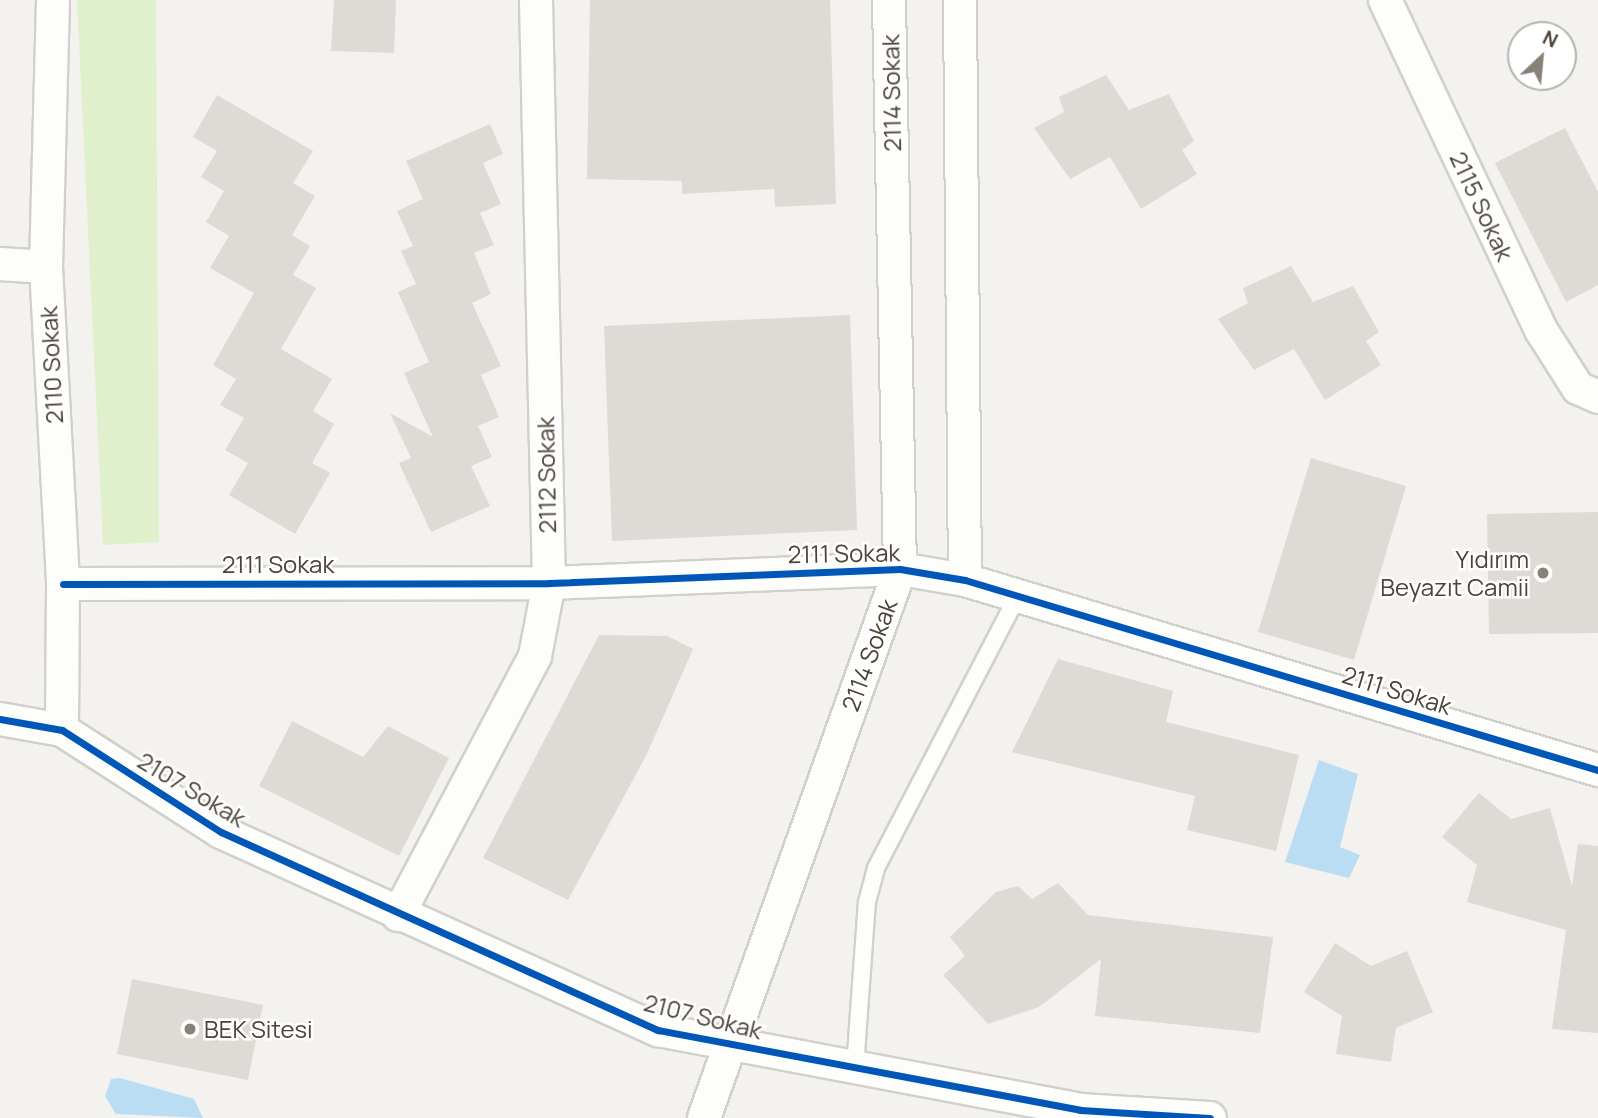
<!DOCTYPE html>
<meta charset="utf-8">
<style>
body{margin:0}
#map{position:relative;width:1598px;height:1118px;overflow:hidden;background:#f4f2ee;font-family:Manrope,sans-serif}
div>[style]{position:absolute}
.green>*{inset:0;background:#e1f0cc}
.water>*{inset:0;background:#bbddf4}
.building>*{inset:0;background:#dedbd6}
.roads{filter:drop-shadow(2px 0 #d2d0cb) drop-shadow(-2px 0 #d2d0cb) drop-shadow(0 2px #d2d0cb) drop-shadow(0 -2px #d2d0cb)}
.lane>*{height:16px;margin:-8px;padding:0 8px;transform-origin:8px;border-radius:8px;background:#fdfdfc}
.street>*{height:32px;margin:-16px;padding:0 16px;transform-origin:16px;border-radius:16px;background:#fdfdfc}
.cycleway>*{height:7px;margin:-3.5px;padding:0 3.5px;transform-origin:3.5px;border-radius:3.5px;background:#0057b8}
.dots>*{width:19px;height:19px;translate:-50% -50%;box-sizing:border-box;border:4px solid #fff;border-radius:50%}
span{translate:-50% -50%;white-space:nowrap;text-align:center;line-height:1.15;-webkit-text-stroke:5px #fff;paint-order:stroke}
.street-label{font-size:24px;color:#4c4437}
.poi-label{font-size:24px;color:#4c4437}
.right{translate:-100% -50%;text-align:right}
.left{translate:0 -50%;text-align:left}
.north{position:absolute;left:1507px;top:21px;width:70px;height:70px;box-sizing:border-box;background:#fff;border:2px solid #b7b4af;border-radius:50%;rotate:26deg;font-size:19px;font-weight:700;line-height:28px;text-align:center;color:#4c4437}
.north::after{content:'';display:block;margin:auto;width:24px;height:32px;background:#878177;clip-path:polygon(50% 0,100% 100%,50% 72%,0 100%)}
</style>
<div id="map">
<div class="green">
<i style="clip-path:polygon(77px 0,156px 0,159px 542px,103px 545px)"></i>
</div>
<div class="water">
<i style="clip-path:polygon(1319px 760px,1358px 774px,1340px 847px,1360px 855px,1349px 878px,1285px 862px)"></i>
<i style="clip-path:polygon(120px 1078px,194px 1099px,203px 1118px,116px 1114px,105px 1096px,111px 1079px)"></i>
</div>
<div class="building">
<i style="clip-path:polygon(334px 0,396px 0,394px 53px,331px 51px)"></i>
<i style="clip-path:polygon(590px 0,830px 0,836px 204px,775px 207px,774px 189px,682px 194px,682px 181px,587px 179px)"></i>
<i style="clip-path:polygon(1106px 75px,1129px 110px,1169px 94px,1194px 141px,1182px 150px,1197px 174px,1141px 209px,1110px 157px,1070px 179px,1034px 128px,1064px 112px,1059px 97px)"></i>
<i style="clip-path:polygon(217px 95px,313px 151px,293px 183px,315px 196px,292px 235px,310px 246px,293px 275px,316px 288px,281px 349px,332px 379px,313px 411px,334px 424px,312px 463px,330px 473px,295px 534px,229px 495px,248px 463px,225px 450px,244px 418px,220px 405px,236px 379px,213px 365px,254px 293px,210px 268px,229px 236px,206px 222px,224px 191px,201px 177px,217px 151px,193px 137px)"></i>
<i style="clip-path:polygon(490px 124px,503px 154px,483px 163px,501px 204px,480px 213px,494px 245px,474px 253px,491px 294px,472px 303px,501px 366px,481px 375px,499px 417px,478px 426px,492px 457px,471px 466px,490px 506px,431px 532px,399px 463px,411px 458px,390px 413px,433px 437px,404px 373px,429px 362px,398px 292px,416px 284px,401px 251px,413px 246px,397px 211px,423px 199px,406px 161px)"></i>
<i style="clip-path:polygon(1565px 128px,1598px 192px,1598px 285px,1566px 302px,1495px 163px)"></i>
<i style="clip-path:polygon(1291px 266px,1313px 302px,1353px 286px,1379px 332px,1366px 341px,1381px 365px,1325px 400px,1294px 349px,1254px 370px,1218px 319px,1248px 303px,1243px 288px)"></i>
<i style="clip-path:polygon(850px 315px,857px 530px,612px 541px,604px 326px)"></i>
<i style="clip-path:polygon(1311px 458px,1406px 486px,1354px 660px,1258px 632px)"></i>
<i style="clip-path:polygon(1598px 512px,1598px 633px,1489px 634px,1487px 514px)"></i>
<i style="clip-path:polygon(599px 635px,667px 636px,693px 649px,647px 754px,568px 900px,483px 858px)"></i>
<i style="clip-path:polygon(1058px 659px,1173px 691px,1166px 722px,1299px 755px,1276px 851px,1187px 830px,1195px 796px,1012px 752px)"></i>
<i style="clip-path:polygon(292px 721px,363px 757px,388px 726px,449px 758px,399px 856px,259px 786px)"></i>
<i style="clip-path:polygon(1479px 793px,1511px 819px,1550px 808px,1572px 886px,1578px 844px,1598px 846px,1598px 1033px,1552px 1029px,1566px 930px,1467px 902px,1477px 865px,1442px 837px)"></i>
<i style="clip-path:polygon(1058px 883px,1088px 915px,1273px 937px,1260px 1033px,1095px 1016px,1101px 959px,1039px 1007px,988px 1024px,943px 975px,965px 956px,950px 937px,996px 892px,1018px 886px,1032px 899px)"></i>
<i style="clip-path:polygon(1335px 943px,1371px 966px,1407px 951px,1433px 1012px,1396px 1028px,1391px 1062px,1336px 1054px,1342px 1016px,1304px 992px)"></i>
<i style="clip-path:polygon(132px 979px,263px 1005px,248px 1080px,117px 1054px)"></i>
</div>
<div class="roads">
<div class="lane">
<i style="left:855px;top:1068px;width:166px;rotate:-85.9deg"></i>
<i style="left:867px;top:902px;width:35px;rotate:-75deg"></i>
<i style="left:876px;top:868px;width:305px;rotate:-62.5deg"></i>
</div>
<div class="street">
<i style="left:53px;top:0;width:267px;rotate:91.5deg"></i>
<i style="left:46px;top:267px;width:317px;rotate:86.9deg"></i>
<i style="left:63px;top:584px;width:146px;rotate:90.4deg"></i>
<i style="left:960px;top:0;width:580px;rotate:89.51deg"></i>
<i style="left:1385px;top:0;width:365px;rotate:64.7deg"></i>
<i style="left:1541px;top:330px;width:69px;rotate:57.5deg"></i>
<i style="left:1578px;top:388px;width:22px;rotate:24deg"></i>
<i style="left:0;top:264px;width:46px;rotate:3.7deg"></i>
<i style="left:63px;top:584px;width:486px;rotate:-0.1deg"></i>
<i style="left:549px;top:583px;width:351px;rotate:-2.3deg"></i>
<i style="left:900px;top:569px;width:66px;rotate:9.6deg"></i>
<i style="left:965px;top:580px;width:661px;rotate:16.71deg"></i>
<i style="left:0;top:719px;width:63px;rotate:10.1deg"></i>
<i style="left:62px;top:730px;width:189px;rotate:32.7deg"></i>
<i style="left:221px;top:832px;width:480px;rotate:24.4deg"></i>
<i style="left:658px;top:1030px;width:430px;rotate:10.7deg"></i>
<i style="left:1080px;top:1110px;width:130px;rotate:3.5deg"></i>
<i style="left:398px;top:915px;width:293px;rotate:-62.1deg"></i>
<i style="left:535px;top:656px;width:74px;rotate:-79.1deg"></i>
<i style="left:549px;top:583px;width:583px;rotate:-91.28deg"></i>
<i style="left:704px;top:1118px;width:583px;rotate:-70.35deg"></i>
<i style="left:900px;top:569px;width:569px;rotate:-91.11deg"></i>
</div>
</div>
<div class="cycleway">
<i style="left:63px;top:584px;width:486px;rotate:-0.1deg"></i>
<i style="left:549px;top:583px;width:351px;rotate:-2.3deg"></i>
<i style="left:900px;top:569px;width:66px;rotate:9.6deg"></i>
<i style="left:965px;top:580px;width:661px;rotate:16.71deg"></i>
<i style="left:0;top:719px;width:63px;rotate:10.1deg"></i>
<i style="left:62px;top:730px;width:189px;rotate:32.7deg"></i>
<i style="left:221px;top:832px;width:480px;rotate:24.4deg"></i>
<i style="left:658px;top:1030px;width:430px;rotate:10.7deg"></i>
<i style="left:1080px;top:1110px;width:130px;rotate:3.5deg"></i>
</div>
<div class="dots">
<i style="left:1543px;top:573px;background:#878177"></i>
<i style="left:190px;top:1029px;background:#878177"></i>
</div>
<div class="street-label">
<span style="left:891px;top:93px;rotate:-91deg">2114 Sokak</span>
<span style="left:1482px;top:206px;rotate:65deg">2115 Sokak</span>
<span style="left:51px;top:365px;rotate:-93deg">2110 Sokak</span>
<span style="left:546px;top:475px;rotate:-91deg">2112 Sokak</span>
<span style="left:844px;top:553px;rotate:-1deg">2111 Sokak</span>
<span style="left:278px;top:564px">2111 Sokak</span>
<span style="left:869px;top:655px;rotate:-70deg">2114 Sokak</span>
<span style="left:1397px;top:690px;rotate:17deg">2111 Sokak</span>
<span style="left:192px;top:789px;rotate:31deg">2107 Sokak</span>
<span style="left:703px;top:1016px;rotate:14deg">2107 Sokak</span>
</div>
<div class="poi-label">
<span class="right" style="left:1529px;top:573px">Yıdırım<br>Beyazıt Camii</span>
<span class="left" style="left:204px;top:1029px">BEK Sitesi</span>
</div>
<div class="north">N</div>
</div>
